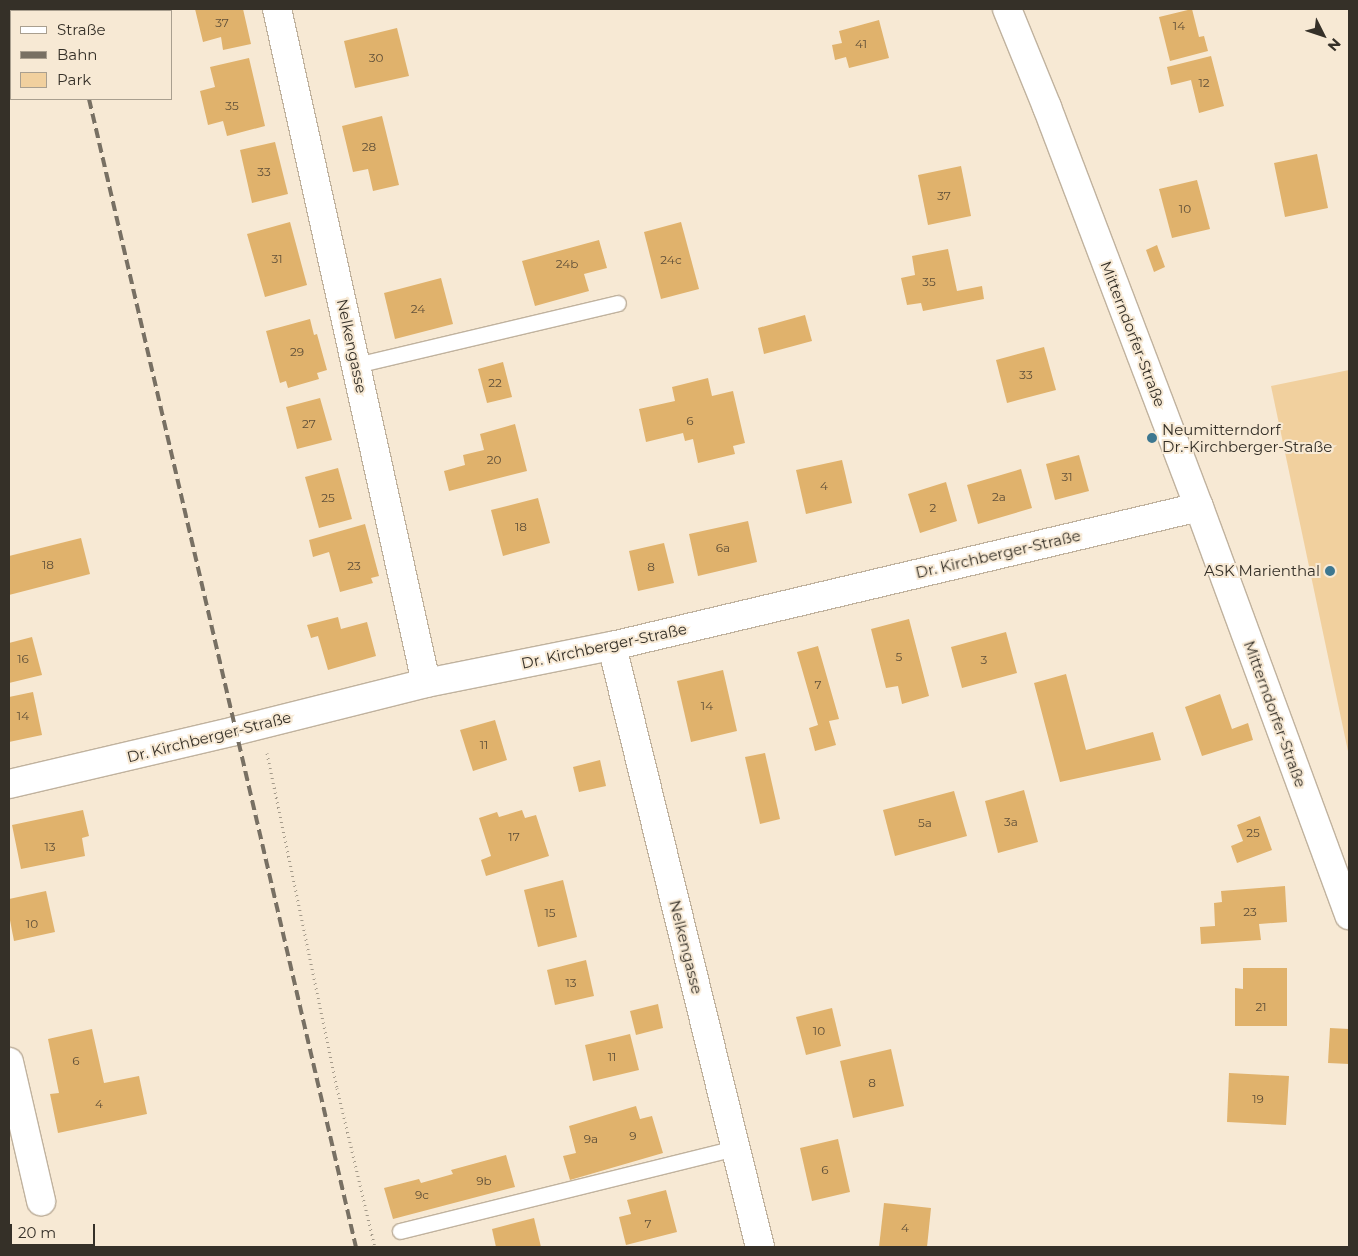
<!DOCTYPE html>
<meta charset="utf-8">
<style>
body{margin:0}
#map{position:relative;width:1358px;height:1256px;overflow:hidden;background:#f7e9d4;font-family:Montserrat,sans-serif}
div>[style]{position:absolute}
.green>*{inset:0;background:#f1d09e}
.building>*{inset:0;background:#e0b26c}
.path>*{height:3px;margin-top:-1.5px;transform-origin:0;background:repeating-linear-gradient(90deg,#a59b8b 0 1px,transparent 0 5px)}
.roads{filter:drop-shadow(1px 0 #c0b29e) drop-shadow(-1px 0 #c0b29e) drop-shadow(0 1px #c0b29e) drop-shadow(0 -1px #c0b29e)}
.lane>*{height:15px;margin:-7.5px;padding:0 7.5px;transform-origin:7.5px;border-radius:7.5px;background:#fff}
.street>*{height:28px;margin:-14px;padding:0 14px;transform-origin:14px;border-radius:14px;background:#fff}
.secondary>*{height:28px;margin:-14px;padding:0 14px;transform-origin:14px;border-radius:14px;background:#fff}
.rail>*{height:4px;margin-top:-2px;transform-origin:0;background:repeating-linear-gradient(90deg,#787063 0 10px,transparent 0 15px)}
.dots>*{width:14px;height:14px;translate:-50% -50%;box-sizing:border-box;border:2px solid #f7e9d4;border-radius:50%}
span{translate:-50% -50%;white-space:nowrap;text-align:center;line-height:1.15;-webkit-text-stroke:4px #f7e9d4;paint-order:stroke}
.number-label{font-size:12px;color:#605039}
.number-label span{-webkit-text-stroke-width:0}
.street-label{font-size:15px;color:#353028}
.poi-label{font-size:15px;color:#353028}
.left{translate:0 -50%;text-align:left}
.right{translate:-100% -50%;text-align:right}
.frame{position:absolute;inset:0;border:10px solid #353028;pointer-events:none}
.legend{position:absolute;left:10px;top:10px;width:162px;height:90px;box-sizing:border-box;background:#f7e9d4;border:1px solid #a99f8f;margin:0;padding:6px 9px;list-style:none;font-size:15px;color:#353028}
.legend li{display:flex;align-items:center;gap:10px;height:25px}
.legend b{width:25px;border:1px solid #a99f8f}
.north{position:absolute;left:1298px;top:10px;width:50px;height:50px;-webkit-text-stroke:4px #f7e9d4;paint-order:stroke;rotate:131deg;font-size:14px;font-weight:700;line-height:20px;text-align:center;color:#353028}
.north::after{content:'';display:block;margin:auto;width:18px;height:22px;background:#353028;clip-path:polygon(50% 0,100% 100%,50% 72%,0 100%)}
.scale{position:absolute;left:10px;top:1224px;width:85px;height:22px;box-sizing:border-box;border:2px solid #353028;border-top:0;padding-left:6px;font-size:15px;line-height:18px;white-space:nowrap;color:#353028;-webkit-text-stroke:4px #f7e9d4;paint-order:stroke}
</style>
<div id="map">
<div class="green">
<i style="clip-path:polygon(1349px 370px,1349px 756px,1271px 386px)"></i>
</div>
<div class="building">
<i style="clip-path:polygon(195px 9px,243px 9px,251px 44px,223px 50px,221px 37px,203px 42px)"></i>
<i style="clip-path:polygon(1192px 9px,1199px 37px,1204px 36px,1208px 51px,1170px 61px,1159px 17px)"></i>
<i style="clip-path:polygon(879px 20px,889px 58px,849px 68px,846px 57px,835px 60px,832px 45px,842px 43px,839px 31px)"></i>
<i style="clip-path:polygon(397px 28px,409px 76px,355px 88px,344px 41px)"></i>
<i style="clip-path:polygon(1211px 56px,1224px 106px,1199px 113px,1191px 80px,1171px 85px,1167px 67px)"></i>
<i style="clip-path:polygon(249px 58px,265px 126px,227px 136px,223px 121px,208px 125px,200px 91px,215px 87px,210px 67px)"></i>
<i style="clip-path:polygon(382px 116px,399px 185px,373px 191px,368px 169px,353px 172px,342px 126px)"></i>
<i style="clip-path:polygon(275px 142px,288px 194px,252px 203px,240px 150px)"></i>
<i style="clip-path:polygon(1317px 154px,1328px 208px,1285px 217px,1274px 163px)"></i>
<i style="clip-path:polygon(961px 166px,971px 216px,928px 225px,918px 175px)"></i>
<i style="clip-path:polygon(1197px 180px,1210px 229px,1172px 238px,1159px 189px)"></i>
<i style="clip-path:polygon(290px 222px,307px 285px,265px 297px,247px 234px)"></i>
<i style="clip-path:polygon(681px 222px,699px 289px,661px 299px,644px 232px)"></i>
<i style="clip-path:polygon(599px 240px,607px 268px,584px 274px,589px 291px,535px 306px,522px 261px)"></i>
<i style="clip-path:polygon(1157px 245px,1165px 267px,1154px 272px,1146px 250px)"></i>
<i style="clip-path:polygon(948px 249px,957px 291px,982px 286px,984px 299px,923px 311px,921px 303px,907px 305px,901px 278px,915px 275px,912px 256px)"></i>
<i style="clip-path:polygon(441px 278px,453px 324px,395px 339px,384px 293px)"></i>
<i style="clip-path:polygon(805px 315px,812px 341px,764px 354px,758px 328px)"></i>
<i style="clip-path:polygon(310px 319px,314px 335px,317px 334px,327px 370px,317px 373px,319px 379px,288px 388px,286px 381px,280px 383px,266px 331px)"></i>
<i style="clip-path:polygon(1044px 347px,1056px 390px,1007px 403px,996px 360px)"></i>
<i style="clip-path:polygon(503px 362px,512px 397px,487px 403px,478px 369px)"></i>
<i style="clip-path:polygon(708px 378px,712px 396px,733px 391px,745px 443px,733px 446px,735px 454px,698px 463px,693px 439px,685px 441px,683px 433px,646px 442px,639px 409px,675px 401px,672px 387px)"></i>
<i style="clip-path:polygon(320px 398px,332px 440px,297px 449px,286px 407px)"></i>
<i style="clip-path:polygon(515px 424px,527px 471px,449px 491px,444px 471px,465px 465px,463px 455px,484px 450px,480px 434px)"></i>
<i style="clip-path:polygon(1079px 455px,1089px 491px,1055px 500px,1046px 464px)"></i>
<i style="clip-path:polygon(842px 460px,852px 503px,806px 514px,796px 470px)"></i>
<i style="clip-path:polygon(338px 468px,352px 519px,319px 528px,305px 477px)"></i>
<i style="clip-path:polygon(1021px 469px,1032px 508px,978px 524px,967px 485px)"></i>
<i style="clip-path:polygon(946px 482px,957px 521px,920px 533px,908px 494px)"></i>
<i style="clip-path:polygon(538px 498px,550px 543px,503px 556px,491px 510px)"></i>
<i style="clip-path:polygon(748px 521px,757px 562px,698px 576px,689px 534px)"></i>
<i style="clip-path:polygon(365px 524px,379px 576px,371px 578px,373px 583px,340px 592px,329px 552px,313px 557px,309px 540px)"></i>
<i style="clip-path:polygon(81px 538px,90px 574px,9px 595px,9px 556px)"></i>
<i style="clip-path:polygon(664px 543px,674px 583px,638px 591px,629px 551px)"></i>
<i style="clip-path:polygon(338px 617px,341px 629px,367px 622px,376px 656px,328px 670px,318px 636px,311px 638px,307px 625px)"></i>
<i style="clip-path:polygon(909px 619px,929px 696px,902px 704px,898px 686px,886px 688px,871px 629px)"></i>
<i style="clip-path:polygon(1006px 632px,1017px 673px,962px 688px,951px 647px)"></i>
<i style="clip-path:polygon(32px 637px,42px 675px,9px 683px,9px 643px)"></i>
<i style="clip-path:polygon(818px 646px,839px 719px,829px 721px,836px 745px,815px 751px,809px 728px,818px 725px,797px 652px)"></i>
<i style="clip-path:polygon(723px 670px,737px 731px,691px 742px,677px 681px)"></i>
<i style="clip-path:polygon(1066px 674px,1086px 750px,1153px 732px,1161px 760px,1060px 782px,1034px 683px)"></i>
<i style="clip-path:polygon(33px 692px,42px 735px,9px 742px,9px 697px)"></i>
<i style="clip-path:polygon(1220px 694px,1232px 729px,1248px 723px,1253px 740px,1202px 756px,1185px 707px)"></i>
<i style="clip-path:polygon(495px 720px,507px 760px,473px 771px,460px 730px)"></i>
<i style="clip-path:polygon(765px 753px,780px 819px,760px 824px,745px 757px)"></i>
<i style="clip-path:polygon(600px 760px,606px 786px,579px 792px,573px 767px)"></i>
<i style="clip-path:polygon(1024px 790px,1038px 842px,998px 853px,985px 801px)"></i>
<i style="clip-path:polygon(954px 791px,967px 836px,895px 856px,883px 810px)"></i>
<i style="clip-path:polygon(83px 810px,89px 836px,82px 838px,85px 856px,21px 869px,12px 825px)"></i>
<i style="clip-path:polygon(522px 810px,525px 818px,536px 815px,549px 856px,486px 876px,481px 860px,491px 856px,479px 818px,497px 812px,499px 817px)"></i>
<i style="clip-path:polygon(1260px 816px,1272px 850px,1237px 863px,1231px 846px,1243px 841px,1237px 825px)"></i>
<i style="clip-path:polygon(563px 880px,577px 937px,538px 947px,524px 890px)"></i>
<i style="clip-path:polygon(1285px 886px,1287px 922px,1259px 924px,1261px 940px,1201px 944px,1200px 927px,1215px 926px,1214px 903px,1222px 902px,1221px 891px)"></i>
<i style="clip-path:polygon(46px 891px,55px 932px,14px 941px,9px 915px,9px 899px)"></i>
<i style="clip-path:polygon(586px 960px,594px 996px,555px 1005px,547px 970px)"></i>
<i style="clip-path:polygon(1243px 968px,1287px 968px,1287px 1026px,1235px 1026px,1235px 988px,1243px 989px)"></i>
<i style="clip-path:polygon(658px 1004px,663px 1028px,636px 1035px,630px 1011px)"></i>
<i style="clip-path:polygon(832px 1008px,841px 1046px,806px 1055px,796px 1017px)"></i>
<i style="clip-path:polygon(1330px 1028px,1349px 1029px,1349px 1064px,1328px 1063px)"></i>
<i style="clip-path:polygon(92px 1029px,104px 1083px,139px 1076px,147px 1114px,58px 1133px,50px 1094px,59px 1093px,48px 1039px)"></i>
<i style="clip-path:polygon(630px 1034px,639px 1070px,593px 1081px,585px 1045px)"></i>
<i style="clip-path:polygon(891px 1049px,904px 1106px,853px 1118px,840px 1061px)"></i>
<i style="clip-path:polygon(1229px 1073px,1289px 1076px,1286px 1125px,1227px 1122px)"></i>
<i style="clip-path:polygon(636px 1106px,640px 1119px,652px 1116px,663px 1153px,570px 1180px,563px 1156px,576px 1153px,569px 1126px)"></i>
<i style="clip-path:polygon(838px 1139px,850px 1192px,812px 1201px,800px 1148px)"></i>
<i style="clip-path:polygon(506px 1155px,515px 1187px,393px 1219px,384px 1188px,419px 1179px,421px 1183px,453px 1174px,451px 1170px)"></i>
<i style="clip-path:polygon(666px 1190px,677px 1232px,626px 1245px,619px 1217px,631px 1214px,627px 1200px)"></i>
<i style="clip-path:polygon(884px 1203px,931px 1208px,927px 1247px,879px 1247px)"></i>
<i style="clip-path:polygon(534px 1218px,541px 1247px,496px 1247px,492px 1229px)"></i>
</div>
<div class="path">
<i style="left:267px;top:753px;width:342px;rotate:78.2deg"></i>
<i style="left:337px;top:1088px;width:163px;rotate:76.6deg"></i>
</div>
<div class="roads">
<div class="lane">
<i style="left:356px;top:365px;width:269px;rotate:-13.3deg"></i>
<i style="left:400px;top:1231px;width:346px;rotate:-13.9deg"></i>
</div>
<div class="street">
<i style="left:277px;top:9px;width:690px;rotate:77.53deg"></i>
<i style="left:612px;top:646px;width:619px;rotate:76.17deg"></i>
<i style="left:9px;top:784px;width:232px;rotate:-13.2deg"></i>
<i style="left:235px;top:731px;width:197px;rotate:-14.1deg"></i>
<i style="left:426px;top:683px;width:190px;rotate:-11.3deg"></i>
<i style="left:612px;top:646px;width:603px;rotate:-13.32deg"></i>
<i style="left:9px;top:1062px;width:143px;rotate:77deg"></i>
</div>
<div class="secondary">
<i style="left:1007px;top:9px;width:106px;rotate:67.8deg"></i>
<i style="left:1047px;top:107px;width:428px;rotate:69.2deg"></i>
<i style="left:1199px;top:507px;width:435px;rotate:69.8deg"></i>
</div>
</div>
<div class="rail">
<i style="left:69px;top:9px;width:2px;rotate:90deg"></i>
<i style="left:89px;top:99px;width:1179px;rotate:76.91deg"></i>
</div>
<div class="dots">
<i style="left:1152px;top:438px;background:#3d7790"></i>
<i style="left:1330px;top:571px;background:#3d7790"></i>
</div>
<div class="number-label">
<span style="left:222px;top:23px">37</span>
<span style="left:1179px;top:26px">14</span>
<span style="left:861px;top:44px">41</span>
<span style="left:376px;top:58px">30</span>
<span style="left:1204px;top:83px">12</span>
<span style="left:232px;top:106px">35</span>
<span style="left:369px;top:147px">28</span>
<span style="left:264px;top:172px">33</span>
<span style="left:944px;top:196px">37</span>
<span style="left:1185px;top:209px">10</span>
<span style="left:277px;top:259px">31</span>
<span style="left:671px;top:260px">24c</span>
<span style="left:567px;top:264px">24b</span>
<span style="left:929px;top:282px">35</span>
<span style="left:418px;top:309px">24</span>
<span style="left:297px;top:352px">29</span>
<span style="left:1026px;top:375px">33</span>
<span style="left:495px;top:383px">22</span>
<span style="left:690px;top:421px">6</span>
<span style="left:309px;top:424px">27</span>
<span style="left:494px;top:460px">20</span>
<span style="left:1067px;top:477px">31</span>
<span style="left:824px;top:486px">4</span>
<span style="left:999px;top:497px">2a</span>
<span style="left:328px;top:498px">25</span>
<span style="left:933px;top:508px">2</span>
<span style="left:521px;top:527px">18</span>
<span style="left:723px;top:548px">6a</span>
<span style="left:48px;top:565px">18</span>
<span style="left:354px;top:566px">23</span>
<span style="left:651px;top:567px">8</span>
<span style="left:899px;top:657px">5</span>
<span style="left:23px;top:659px">16</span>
<span style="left:984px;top:660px">3</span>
<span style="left:818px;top:685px">7</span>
<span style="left:707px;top:706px">14</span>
<span style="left:23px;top:716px">14</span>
<span style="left:484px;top:745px">11</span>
<span style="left:1011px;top:822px">3a</span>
<span style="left:925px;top:823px">5a</span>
<span style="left:1253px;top:833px">25</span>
<span style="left:514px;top:837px">17</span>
<span style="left:50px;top:847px">13</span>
<span style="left:1250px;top:912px">23</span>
<span style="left:550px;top:913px">15</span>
<span style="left:32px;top:924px">10</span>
<span style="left:571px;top:983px">13</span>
<span style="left:1261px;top:1007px">21</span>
<span style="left:819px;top:1031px">10</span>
<span style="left:612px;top:1057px">11</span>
<span style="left:76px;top:1061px">6</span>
<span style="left:872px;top:1083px">8</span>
<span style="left:1258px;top:1099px">19</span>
<span style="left:99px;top:1104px">4</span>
<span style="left:633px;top:1136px">9</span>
<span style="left:591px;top:1139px">9a</span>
<span style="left:825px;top:1170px">6</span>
<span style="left:484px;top:1181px">9b</span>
<span style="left:422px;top:1195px">9c</span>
<span style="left:648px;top:1224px">7</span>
<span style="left:905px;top:1228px">4</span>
</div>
<div class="street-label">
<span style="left:1133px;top:334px;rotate:69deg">Mitterndorfer-Straße</span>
<span style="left:352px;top:346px;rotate:78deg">Nelkengasse</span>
<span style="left:998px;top:554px;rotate:-13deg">Dr. Kirchberger-Straße</span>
<span style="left:604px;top:646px;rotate:-12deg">Dr. Kirchberger-Straße</span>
<span style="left:1275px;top:714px;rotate:70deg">Mitterndorfer-Straße</span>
<span style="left:209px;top:737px;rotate:-14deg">Dr. Kirchberger-Straße</span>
<span style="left:686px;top:947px;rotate:76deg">Nelkengasse</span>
</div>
<div class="poi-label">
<span class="left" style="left:1162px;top:438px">Neumitterndorf<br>Dr.-Kirchberger-Straße</span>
<span class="right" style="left:1320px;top:571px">ASK Marienthal</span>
</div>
<div class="frame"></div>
<ul class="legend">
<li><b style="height:6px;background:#fff"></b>Straße</li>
<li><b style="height:6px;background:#787063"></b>Bahn</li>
<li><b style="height:14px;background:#f1d09e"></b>Park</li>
</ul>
<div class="north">N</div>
<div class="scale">20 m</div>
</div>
